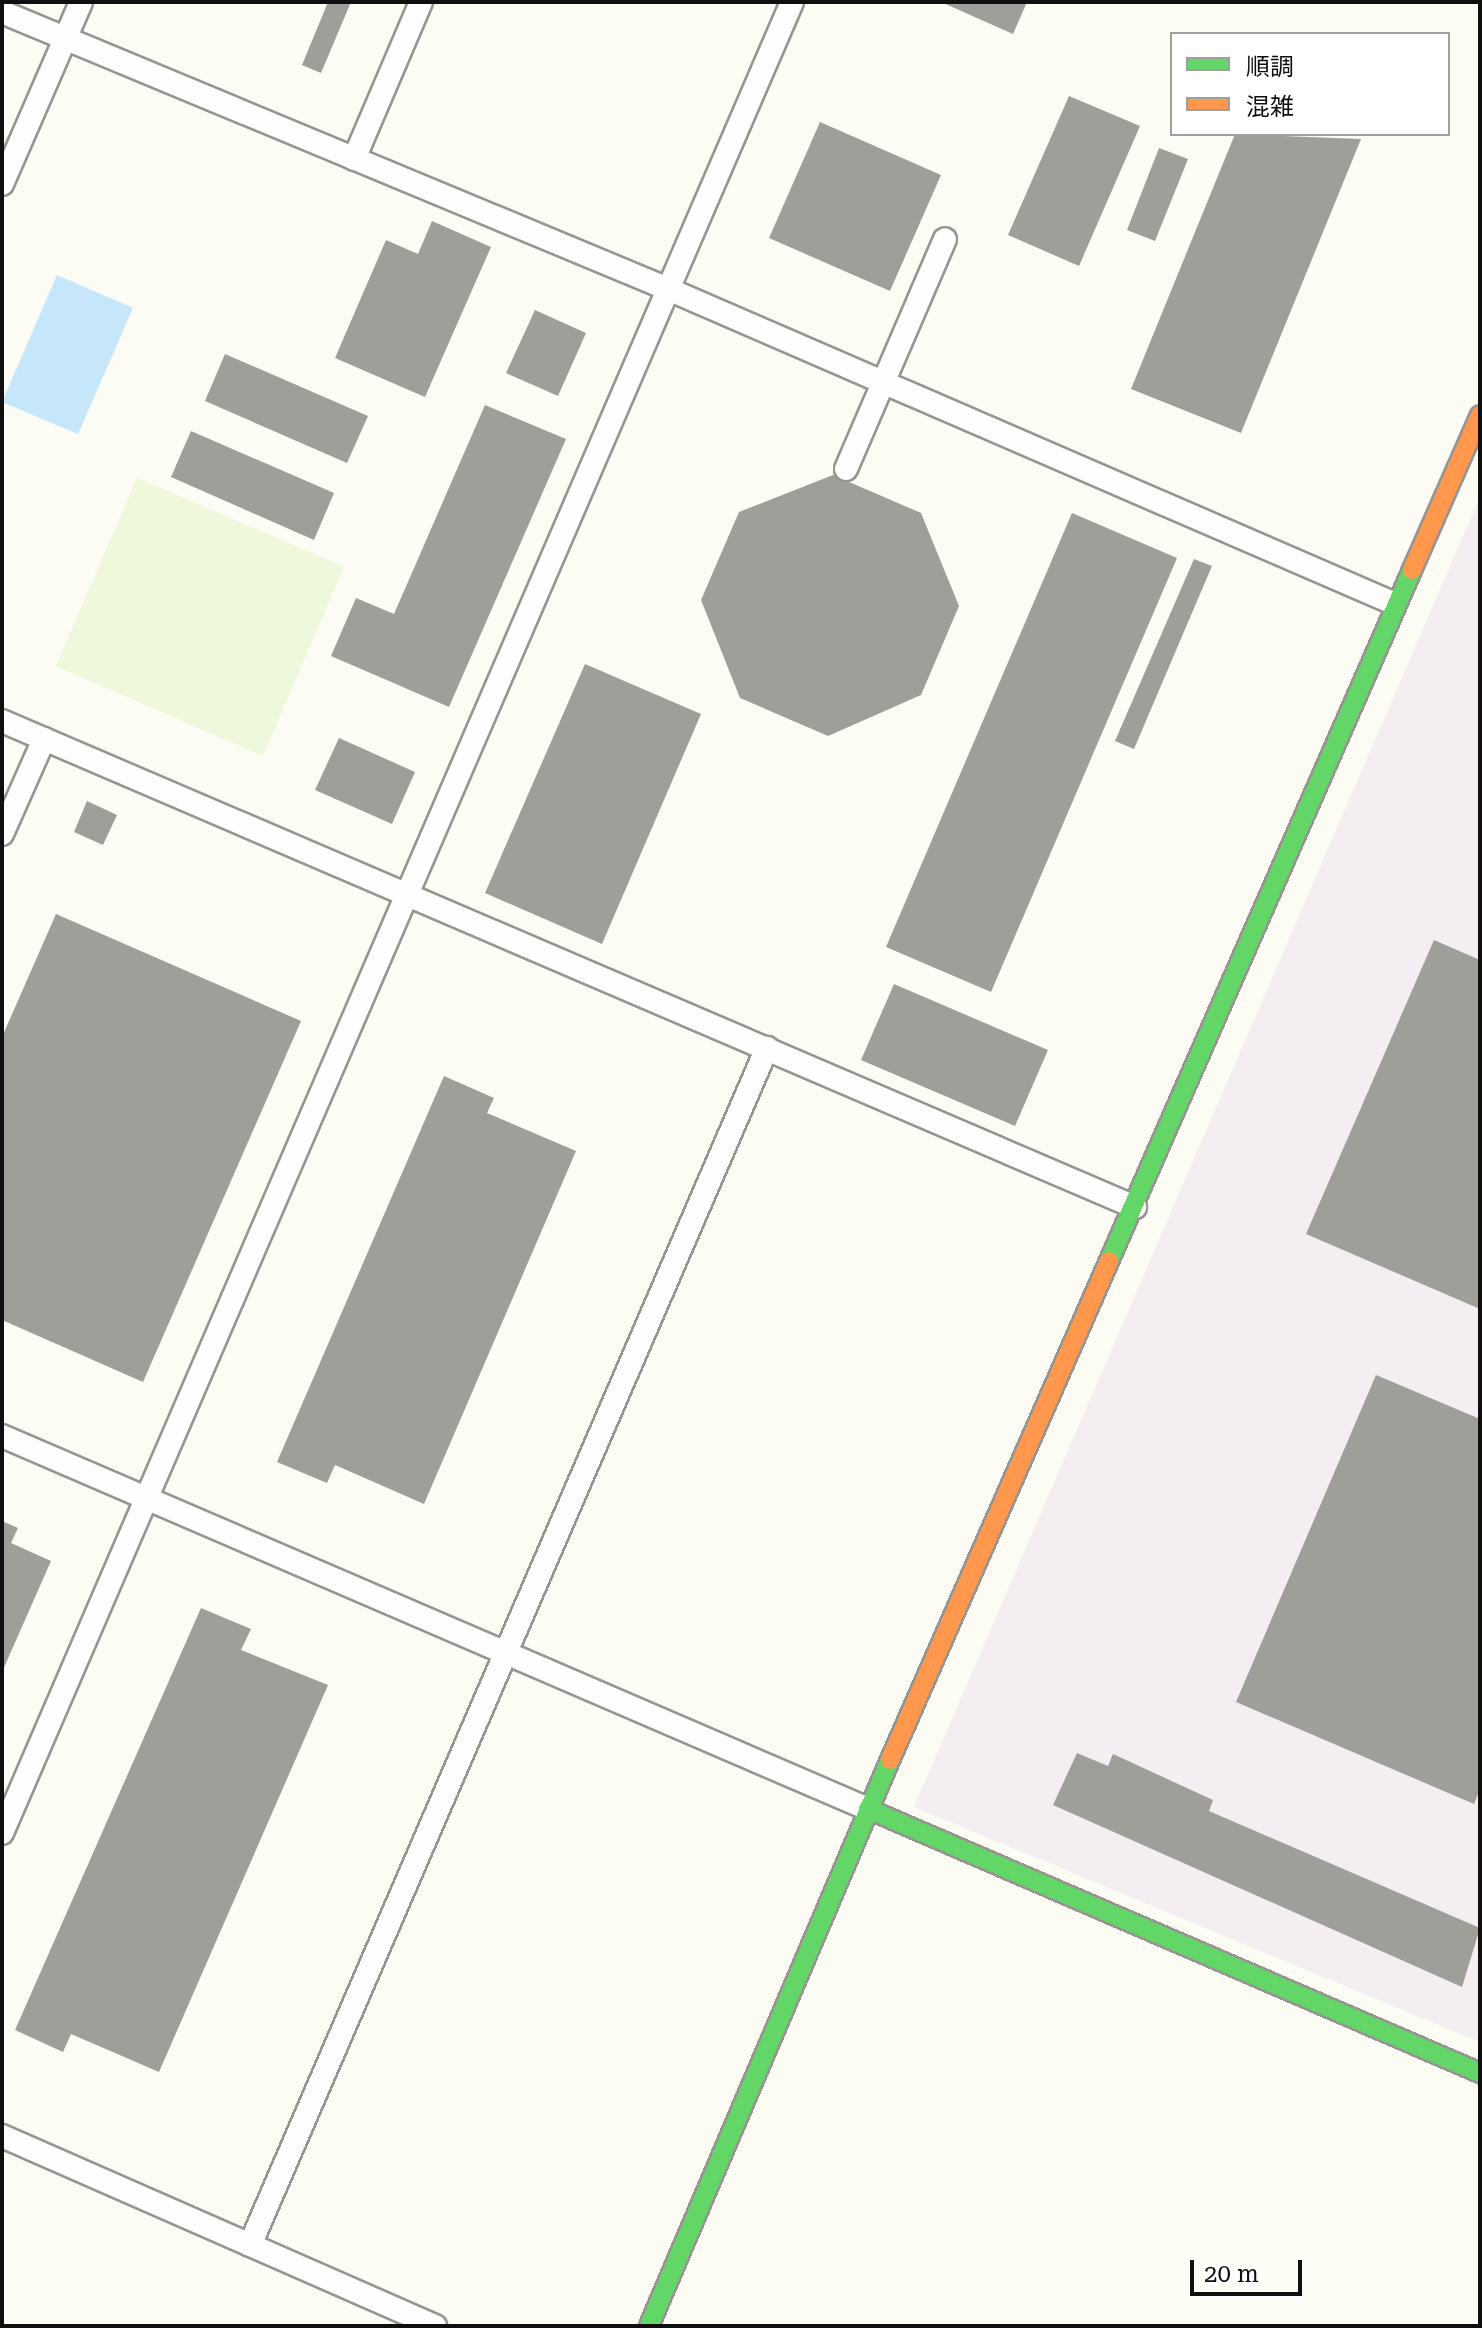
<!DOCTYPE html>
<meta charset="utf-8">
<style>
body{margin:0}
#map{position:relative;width:1482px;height:2328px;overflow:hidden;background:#fcfbf4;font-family:"Roboto Serif","Noto Sans JP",serif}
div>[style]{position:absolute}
.industrial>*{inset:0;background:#f4edf1}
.pitch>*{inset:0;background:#eff7dc}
.water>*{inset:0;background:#c6e6fa}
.building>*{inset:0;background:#a09e99}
.roads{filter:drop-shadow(2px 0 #969592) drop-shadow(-2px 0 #969592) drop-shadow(0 2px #969592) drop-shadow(0 -2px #969592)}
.lane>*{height:22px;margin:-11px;padding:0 11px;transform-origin:11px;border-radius:11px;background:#fffefd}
.fast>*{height:18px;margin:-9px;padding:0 9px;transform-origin:9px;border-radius:9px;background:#63d668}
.slow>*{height:18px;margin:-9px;padding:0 9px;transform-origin:9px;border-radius:9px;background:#ff974d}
span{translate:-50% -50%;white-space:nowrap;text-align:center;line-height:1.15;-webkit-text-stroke:8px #fff;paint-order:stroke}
.frame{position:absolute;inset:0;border:4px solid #0f0f0f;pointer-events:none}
.legend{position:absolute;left:1170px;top:32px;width:280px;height:104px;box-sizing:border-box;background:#fff;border:2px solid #9f9f9f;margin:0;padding:10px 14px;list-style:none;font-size:24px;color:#0f0f0f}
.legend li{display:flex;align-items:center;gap:16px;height:40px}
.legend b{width:40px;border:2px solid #9f9f9f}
.scale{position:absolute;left:1190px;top:2260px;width:112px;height:36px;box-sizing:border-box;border:4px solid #0f0f0f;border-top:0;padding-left:10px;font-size:24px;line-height:28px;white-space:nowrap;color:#0f0f0f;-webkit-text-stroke:6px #fff;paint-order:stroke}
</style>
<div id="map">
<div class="industrial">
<i style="clip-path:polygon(1480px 497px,1480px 2042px,914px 1807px)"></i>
</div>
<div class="pitch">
<i style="clip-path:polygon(137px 478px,344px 567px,263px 756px,56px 666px)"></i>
</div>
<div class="water">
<i style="clip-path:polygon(57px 275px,133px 308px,78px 434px,2px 402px)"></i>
</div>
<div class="building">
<i style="clip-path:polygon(328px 2px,351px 2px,321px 73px,302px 65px)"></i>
<i style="clip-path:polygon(941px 2px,1027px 2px,1013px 34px)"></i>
<i style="clip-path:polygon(1069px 96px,1140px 126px,1079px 266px,1008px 235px)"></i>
<i style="clip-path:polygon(820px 122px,941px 175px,890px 291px,769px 238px)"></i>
<i style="clip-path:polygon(1235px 134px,1361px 139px,1241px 433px,1131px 389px)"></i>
<i style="clip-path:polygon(1159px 148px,1188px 159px,1155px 241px,1127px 230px)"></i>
<i style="clip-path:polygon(432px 221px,491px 247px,425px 397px,335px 358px,386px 240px,418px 254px)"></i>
<i style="clip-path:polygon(535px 310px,586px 333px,558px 396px,506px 373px)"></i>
<i style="clip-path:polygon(225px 354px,368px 416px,347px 463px,205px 401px)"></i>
<i style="clip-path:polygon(485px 405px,566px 439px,449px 707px,331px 656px,356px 598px,394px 614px)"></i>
<i style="clip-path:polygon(191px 431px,334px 493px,314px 540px,171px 477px)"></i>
<i style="clip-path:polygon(833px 475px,921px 513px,959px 606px,921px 695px,828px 736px,740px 698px,701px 600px,739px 512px)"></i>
<i style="clip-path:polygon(1072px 513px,1177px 558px,991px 992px,886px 947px)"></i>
<i style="clip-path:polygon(1194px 559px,1212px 566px,1134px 749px,1115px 741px)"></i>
<i style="clip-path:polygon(585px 664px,701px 714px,602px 944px,485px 893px)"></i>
<i style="clip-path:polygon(339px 738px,415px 772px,392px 824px,315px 790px)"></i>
<i style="clip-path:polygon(87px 801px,117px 815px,103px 845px,74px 832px)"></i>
<i style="clip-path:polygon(56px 914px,301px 1021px,143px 1382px,2px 1320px,2px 1037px)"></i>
<i style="clip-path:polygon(1434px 940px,1480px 960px,1480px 1309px,1306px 1234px)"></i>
<i style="clip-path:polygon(894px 984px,1048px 1050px,1015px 1126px,861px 1060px)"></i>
<i style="clip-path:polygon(444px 1076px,494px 1098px,487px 1113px,576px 1151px,424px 1504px,335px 1465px,327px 1483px,277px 1462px)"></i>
<i style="clip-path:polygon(1376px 1375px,1480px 1419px,1480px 1789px,1474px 1804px,1236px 1702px)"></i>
<i style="clip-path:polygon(2px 1521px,18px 1528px,11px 1543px,51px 1561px,2px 1672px)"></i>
<i style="clip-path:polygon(201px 1608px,251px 1629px,241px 1650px,328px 1685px,159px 2072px,71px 2034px,63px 2052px,15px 2030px)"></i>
<i style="clip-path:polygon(1077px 1753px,1108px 1766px,1113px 1754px,1213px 1800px,1209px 1811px,1480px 1928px,1462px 1987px,1053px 1805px)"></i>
</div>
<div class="roads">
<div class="lane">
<i style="left:2px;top:12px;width:721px;rotate:22.58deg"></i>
<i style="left:668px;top:289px;width:790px;rotate:23.42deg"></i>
<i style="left:354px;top:159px;width:171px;rotate:-66.9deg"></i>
<i style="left:2px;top:184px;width:198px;rotate:-66.5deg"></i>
<i style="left:846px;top:469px;width:250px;rotate:-66.7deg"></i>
<i style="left:2px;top:721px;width:1233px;rotate:23.22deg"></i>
<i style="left:2px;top:834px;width:104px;rotate:-66.1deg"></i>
<i style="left:2px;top:1436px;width:943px;rotate:23.3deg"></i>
<i style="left:2px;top:1833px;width:1994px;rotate:-66.66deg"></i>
<i style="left:2px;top:2136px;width:473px;rotate:23.7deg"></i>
<i style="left:250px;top:2245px;width:1304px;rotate:-66.64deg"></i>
</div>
<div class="fast">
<i style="left:1109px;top:1261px;width:755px;rotate:-66.32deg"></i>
<i style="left:868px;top:1809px;width:667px;rotate:23.33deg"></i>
<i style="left:649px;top:2326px;width:615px;rotate:-66.94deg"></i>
</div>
<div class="slow">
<i style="left:1412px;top:570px;width:169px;rotate:-66.3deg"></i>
<i style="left:890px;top:1760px;width:545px;rotate:-66.3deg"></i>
</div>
</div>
<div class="frame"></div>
<ul class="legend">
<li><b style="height:10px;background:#63d668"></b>順調</li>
<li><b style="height:10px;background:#ff974d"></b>混雑</li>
</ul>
<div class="scale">20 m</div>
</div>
